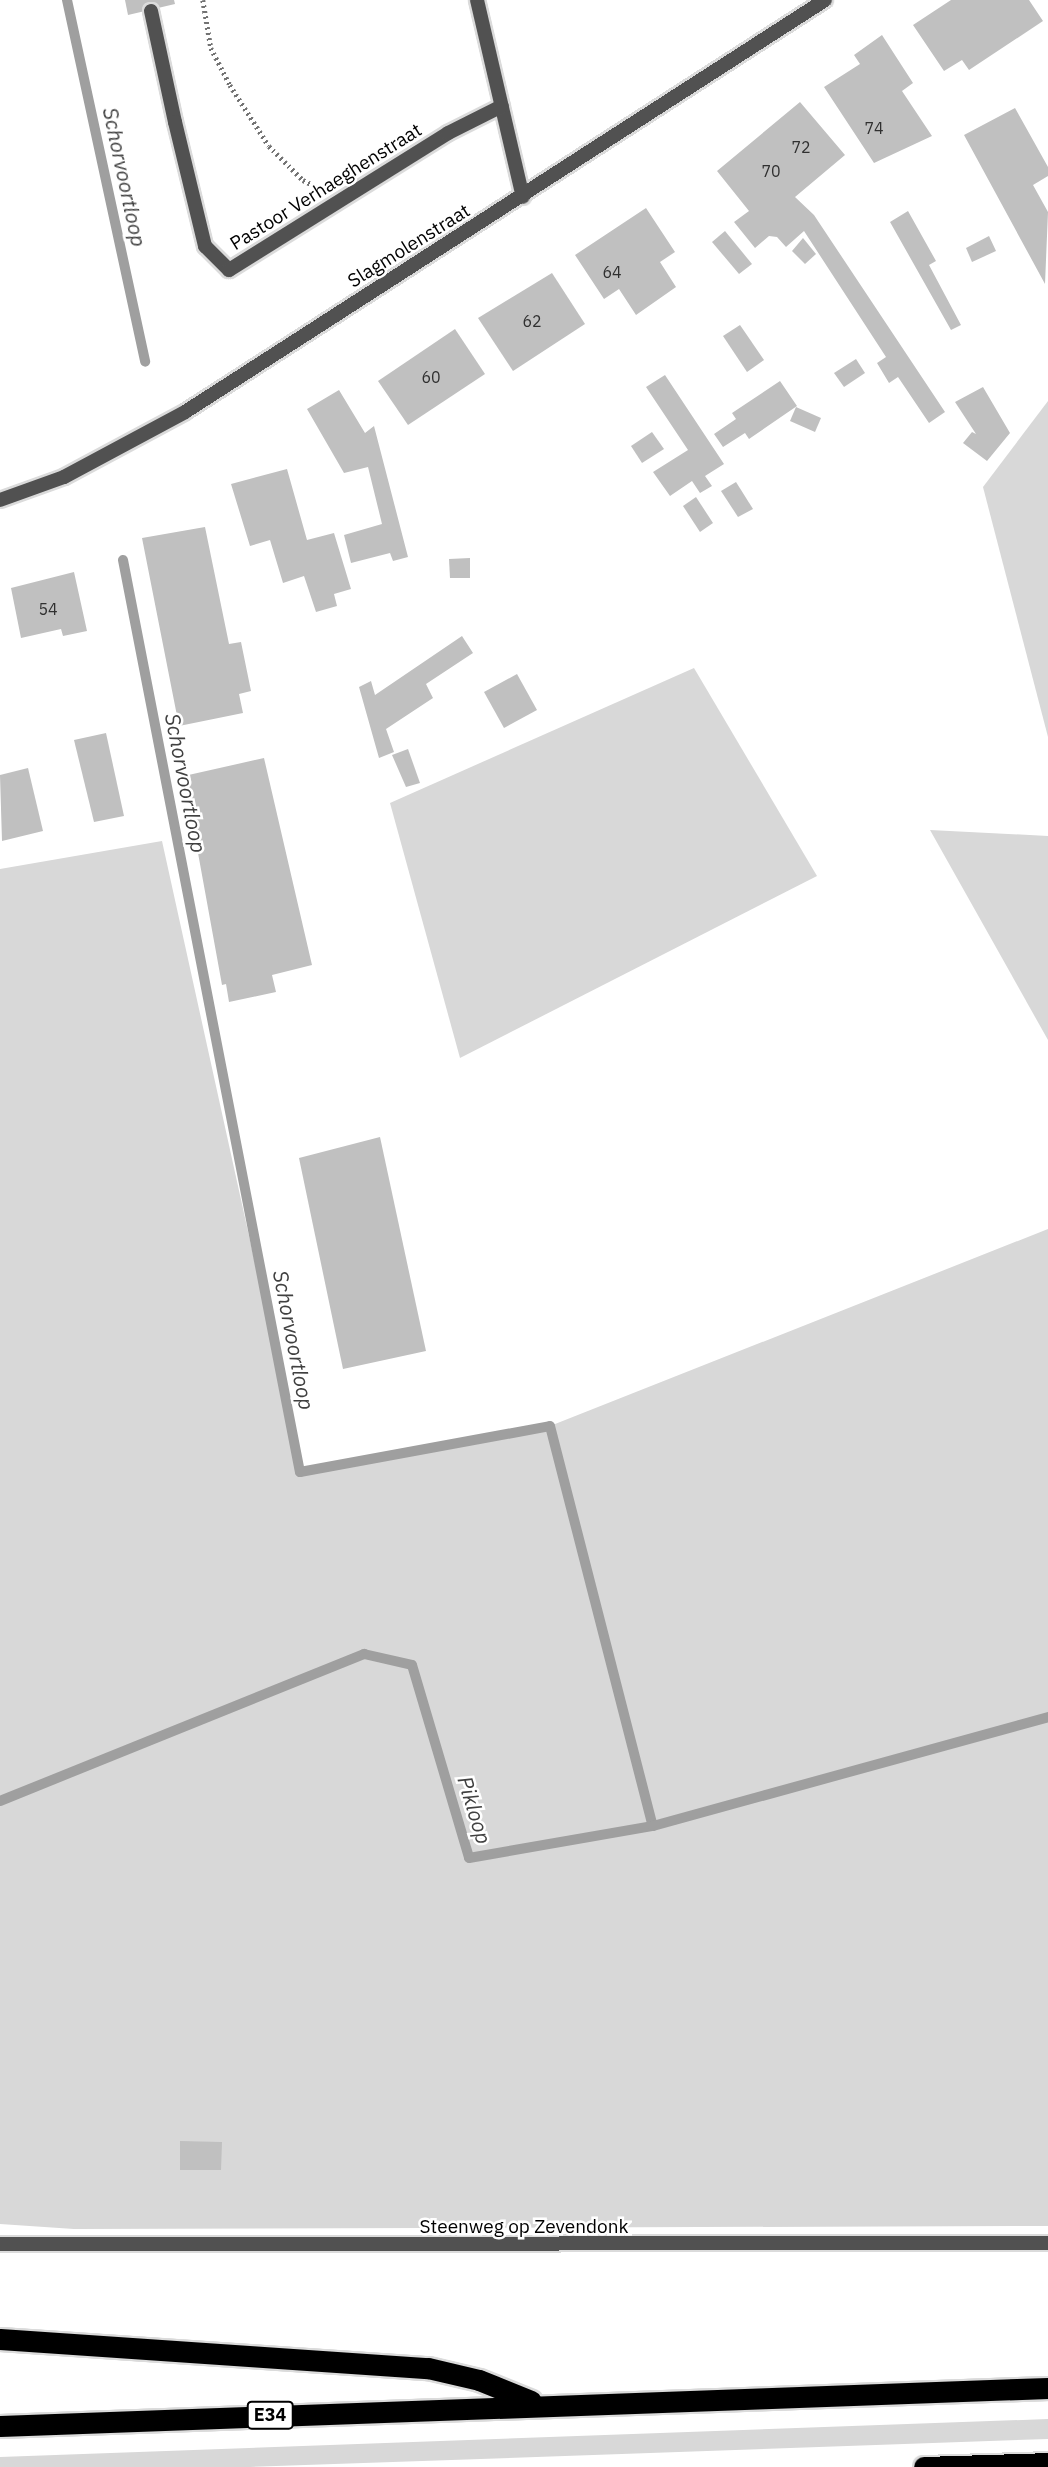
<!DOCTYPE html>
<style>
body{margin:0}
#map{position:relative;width:1048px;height:2467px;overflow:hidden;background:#fff;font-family:"IBM Plex Sans",sans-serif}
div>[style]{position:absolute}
.green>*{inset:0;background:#d8d8d8}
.stream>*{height:10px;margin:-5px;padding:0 5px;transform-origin:5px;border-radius:5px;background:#9f9f9f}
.building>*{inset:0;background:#c0c0c0}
.path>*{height:4.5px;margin-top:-2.25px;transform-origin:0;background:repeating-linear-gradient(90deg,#737373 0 2px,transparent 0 5.5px)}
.roads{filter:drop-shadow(2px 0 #dbdbdb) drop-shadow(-2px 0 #dbdbdb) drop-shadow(0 2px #dbdbdb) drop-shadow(0 -2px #dbdbdb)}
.service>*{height:14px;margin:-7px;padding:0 7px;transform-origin:7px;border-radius:7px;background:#515151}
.minor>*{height:14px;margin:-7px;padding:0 7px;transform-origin:7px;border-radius:7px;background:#515151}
.tertiary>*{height:14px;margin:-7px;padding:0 7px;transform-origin:7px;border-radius:7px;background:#515151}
.motorway>*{height:21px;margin:-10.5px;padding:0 10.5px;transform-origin:10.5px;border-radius:10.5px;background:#000}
span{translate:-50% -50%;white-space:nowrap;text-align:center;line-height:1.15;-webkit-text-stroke:5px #fff;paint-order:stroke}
.number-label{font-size:16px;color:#303030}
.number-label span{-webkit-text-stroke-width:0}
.shield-label span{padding:2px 5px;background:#fff;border:2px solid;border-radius:5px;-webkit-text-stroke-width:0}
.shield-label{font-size:18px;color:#000;font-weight:700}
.street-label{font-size:19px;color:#000}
.water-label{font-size:21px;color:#404040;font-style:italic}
</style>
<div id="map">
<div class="green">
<i style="clip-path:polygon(1048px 401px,1048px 737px,983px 487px)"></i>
<i style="clip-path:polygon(694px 668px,817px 876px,460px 1058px,390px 803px)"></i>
<i style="clip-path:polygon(930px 830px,1048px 836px,1048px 1040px)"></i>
<i style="clip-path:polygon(162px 841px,301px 1472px,550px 1426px,1048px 1229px,1048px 2226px,74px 2229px,0 2224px,0 869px)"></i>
<i style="clip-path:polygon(1048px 2419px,1048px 2439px,250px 2467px,0 2467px,0 2457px)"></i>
</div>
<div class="stream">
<i style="left:67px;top:0;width:370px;rotate:77.8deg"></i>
<i style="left:123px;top:560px;width:929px;rotate:79.02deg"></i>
<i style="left:300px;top:1472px;width:254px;rotate:-10.4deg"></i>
<i style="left:550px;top:1426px;width:413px;rotate:75.6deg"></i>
<i style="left:0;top:1801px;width:393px;rotate:-22deg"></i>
<i style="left:364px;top:1654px;width:49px;rotate:12.9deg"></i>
<i style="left:412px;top:1665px;width:201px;rotate:73.5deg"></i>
<i style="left:469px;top:1858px;width:187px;rotate:-9.9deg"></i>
<i style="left:653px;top:1826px;width:410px;rotate:-15.4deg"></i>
</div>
<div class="building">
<i style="clip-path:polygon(125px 0,174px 0,175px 4px,128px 15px)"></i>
<i style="clip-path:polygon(951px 0,1029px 0,1043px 21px,969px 70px,962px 60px,944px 71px,913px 25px)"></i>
<i style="clip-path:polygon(882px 35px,913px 83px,902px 91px,932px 136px,874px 163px,824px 87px,860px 64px,854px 55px)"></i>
<i style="clip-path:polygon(800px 102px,845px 155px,795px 197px,814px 215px,945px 412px,929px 423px,898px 377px,889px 383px,877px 363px,886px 357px,804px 231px,786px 247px,777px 237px,769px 236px,755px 248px,734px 222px,749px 211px,717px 171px)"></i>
<i style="clip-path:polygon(1015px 108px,1048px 167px,1048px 176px,1033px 185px,1048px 212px,1045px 284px,964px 135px)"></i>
<i style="clip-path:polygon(646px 208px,675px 252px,660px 262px,676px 287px,636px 315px,619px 289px,604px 299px,575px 255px)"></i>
<i style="clip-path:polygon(908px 211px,936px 261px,929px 265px,961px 325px,951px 330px,890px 222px)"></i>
<i style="clip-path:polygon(725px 231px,752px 264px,739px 274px,712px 242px)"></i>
<i style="clip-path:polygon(989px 236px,996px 251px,972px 262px,966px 248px)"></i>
<i style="clip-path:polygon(803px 238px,816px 254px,805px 264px,792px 251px)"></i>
<i style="clip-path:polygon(552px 273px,585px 324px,513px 371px,478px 318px)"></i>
<i style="clip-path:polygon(740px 325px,764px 360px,747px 372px,723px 336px)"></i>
<i style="clip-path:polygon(455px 329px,485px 374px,408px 425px,378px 381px)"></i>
<i style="clip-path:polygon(856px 359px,865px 373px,844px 387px,834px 373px)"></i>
<i style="clip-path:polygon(665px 375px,724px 464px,705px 476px,712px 486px,700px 493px,692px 481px,670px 496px,653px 472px,688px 450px,646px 387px)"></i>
<i style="clip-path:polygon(780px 381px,797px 406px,749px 439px,745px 433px,723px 447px,714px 434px,736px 419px,732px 413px)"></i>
<i style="clip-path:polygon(983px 387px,1010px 433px,987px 461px,963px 443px,972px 432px,976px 434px,955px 402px)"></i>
<i style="clip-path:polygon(339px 390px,365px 433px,374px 426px,408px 557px,393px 561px,390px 553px,351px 563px,344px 535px,382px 524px,368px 467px,344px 473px,307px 409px)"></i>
<i style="clip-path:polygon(796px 407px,821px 418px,815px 432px,790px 421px)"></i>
<i style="clip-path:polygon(652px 432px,664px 449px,642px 463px,631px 446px)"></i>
<i style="clip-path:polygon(287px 469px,307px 540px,334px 533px,351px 589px,334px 594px,337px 606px,316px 612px,304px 576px,283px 583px,270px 540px,250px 546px,231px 484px)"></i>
<i style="clip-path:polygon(736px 482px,753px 509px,738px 517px,721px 491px)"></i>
<i style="clip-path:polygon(696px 497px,713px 523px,700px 532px,683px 506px)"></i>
<i style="clip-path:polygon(205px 527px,229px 644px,241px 642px,251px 691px,239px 694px,243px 713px,179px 726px,142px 538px)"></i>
<i style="clip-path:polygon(470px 558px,470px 578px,450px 578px,449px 559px)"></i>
<i style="clip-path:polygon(74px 572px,87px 631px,63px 636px,61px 629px,21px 638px,11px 588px)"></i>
<i style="clip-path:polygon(462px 636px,473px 653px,426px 684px,433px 698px,386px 729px,394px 752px,379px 758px,359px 687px,371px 681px,375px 695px)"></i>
<i style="clip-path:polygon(517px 674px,537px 710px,504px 728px,484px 692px)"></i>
<i style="clip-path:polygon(106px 733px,124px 816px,94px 822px,74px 740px)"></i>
<i style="clip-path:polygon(408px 749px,420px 783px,406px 787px,392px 755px)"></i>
<i style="clip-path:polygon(264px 758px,312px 965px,272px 975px,276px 992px,229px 1002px,226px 984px,222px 985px,184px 776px)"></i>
<i style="clip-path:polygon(28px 768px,43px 831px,2px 841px,0 775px)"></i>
<i style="clip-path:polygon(380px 1137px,426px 1351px,343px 1369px,299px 1158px)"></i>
<i style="clip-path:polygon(180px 2141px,222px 2142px,221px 2170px,180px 2170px)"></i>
</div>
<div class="path">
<i style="left:203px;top:0;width:49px;rotate:80.5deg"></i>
<i style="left:211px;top:48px;width:42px;rotate:62.8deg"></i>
<i style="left:230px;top:85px;width:72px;rotate:57.4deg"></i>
<i style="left:269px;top:146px;width:48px;rotate:45deg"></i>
<i style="left:303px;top:180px;width:16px;rotate:27deg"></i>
</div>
<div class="roads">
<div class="service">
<i style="left:151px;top:11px;width:114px;rotate:77.8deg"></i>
</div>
<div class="minor">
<i style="left:477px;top:0;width:202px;rotate:76.9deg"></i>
<i style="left:175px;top:122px;width:128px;rotate:76.4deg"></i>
<i style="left:205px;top:246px;width:34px;rotate:45deg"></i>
<i style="left:229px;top:270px;width:258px;rotate:-32deg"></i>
<i style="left:448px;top:133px;width:60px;rotate:-26.6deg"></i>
<i style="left:0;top:2244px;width:1048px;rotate:-0.05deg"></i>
</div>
<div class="tertiary">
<i style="left:0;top:500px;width:68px;rotate:-19.8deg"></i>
<i style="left:64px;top:477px;width:137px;rotate:-28.2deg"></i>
<i style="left:185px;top:412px;width:761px;rotate:-32.77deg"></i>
</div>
<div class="motorway">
<i style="left:0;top:2339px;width:429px;rotate:3.9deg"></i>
<i style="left:428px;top:2368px;width:52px;rotate:13.2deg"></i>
<i style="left:479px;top:2380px;width:56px;rotate:22deg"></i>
<i style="left:0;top:2426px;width:1049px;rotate:-2.08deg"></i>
<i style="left:924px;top:2467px;width:124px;rotate:-1.8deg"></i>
</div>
</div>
<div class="number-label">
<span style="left:874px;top:128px">74</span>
<span style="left:801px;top:147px">72</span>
<span style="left:771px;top:171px">70</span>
<span style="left:612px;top:272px">64</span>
<span style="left:532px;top:321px">62</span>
<span style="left:431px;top:377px">60</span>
<span style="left:48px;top:609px">54</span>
</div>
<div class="shield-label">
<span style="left:270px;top:2415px">E34</span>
</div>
<div class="street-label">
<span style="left:326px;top:187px;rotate:-32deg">Pastoor Verhaeghenstraat</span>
<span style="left:409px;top:246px;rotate:-32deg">Slagmolenstraat</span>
<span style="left:524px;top:2227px">Steenweg op Zevendonk</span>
</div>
<div class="water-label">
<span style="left:125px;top:177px;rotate:78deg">Schorvoortloop</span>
<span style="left:186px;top:783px;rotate:79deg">Schorvoortloop</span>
<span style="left:294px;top:1340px;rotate:79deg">Schorvoortloop</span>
<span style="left:475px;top:1810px;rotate:73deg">Pikloop</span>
</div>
</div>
